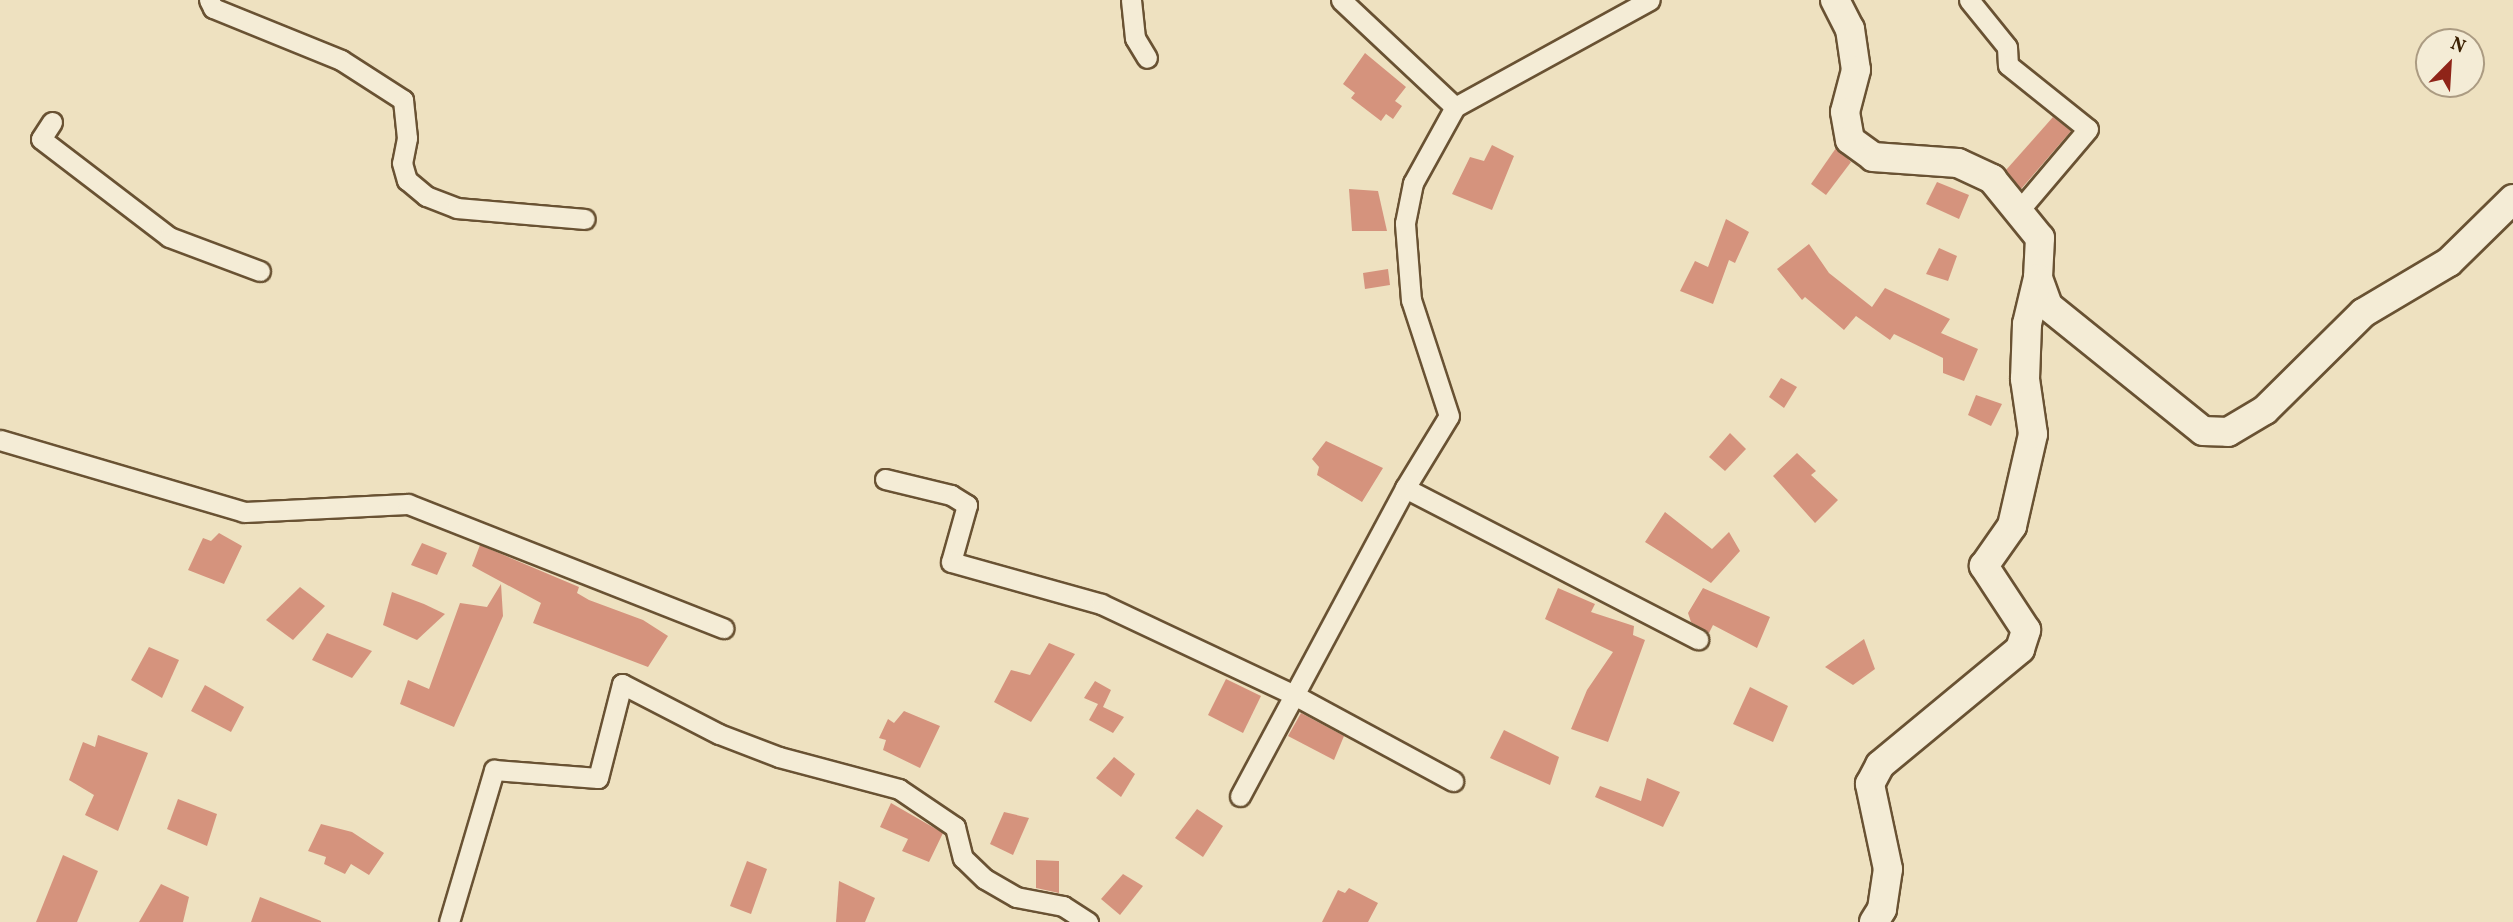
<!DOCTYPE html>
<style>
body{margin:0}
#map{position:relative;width:2513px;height:922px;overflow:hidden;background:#eee1c0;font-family:Vollkorn,serif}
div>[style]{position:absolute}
.building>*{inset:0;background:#d5937d}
.roads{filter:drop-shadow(2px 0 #695233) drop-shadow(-2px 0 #695233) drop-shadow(0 2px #695233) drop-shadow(0 -2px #695233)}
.street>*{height:19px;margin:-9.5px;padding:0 9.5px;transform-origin:9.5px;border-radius:9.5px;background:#f4ecd6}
.secondary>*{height:28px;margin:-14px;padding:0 14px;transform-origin:14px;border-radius:14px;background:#f4ecd6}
span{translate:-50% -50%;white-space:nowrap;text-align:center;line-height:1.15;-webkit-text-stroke:7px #f4ecd6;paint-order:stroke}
.north{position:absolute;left:2415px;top:28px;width:70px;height:70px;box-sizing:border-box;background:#f4ecd6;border:2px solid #ab9b82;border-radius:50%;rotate:24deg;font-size:19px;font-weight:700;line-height:28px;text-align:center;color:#3d2204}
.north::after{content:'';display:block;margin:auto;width:24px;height:32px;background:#8f2418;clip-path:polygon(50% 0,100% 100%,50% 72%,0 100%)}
</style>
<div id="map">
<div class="building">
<i style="clip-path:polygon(1365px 53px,1406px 87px,1395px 101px,1402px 106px,1393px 119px,1386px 114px,1381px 121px,1351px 98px,1355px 93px,1343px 84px)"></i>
<i style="clip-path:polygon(2053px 117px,2071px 131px,2021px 189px,2006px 170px)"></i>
<i style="clip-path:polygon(1492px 145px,1514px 156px,1492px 210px,1452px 194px,1470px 157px,1484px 161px)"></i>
<i style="clip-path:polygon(1836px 148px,1851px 162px,1826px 195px,1811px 184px)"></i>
<i style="clip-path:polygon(1937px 182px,1969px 195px,1959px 219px,1926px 204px)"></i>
<i style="clip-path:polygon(1349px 189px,1378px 191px,1387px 231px,1352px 231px)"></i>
<i style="clip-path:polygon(1726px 219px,1749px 232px,1735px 263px,1729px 260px,1713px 304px,1680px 291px,1695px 261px,1708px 267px)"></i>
<i style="clip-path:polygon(1809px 244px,1829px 273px,1872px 307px,1885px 288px,1950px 319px,1941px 333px,1978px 349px,1964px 381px,1943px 373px,1943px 358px,1894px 334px,1890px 340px,1856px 316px,1844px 330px,1805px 297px,1802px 300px,1777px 269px)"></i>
<i style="clip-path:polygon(1939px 248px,1957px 256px,1948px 281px,1926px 274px)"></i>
<i style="clip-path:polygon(1388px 269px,1390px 285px,1365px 289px,1363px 273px)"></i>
<i style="clip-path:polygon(1781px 378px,1797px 387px,1784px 408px,1769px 397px)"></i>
<i style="clip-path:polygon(1976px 395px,2002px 404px,1991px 426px,1968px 415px)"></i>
<i style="clip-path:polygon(1730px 433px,1746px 449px,1725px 471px,1709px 457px)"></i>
<i style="clip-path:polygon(1326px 441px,1383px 468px,1362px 502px,1317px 475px,1319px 467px,1312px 459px)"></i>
<i style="clip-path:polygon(1797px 453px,1816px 471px,1811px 475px,1838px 500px,1815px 523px,1773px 476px)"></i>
<i style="clip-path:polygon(1665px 512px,1712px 549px,1729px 532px,1740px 551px,1711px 583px,1645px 542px)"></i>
<i style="clip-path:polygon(219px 533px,242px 546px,224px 584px,188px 570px,203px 538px,211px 541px)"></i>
<i style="clip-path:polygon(422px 543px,447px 553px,437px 575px,411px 565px)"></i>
<i style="clip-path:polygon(480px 545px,579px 587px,577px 593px,589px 600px,643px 620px,668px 636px,648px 667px,533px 623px,541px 603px,472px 566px)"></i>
<i style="clip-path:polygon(501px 584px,503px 616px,454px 727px,400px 704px,408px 680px,429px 689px,460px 603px,487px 607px)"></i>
<i style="clip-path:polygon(300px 587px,325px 606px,293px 640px,266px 620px)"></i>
<i style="clip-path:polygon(1558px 588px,1595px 604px,1591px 612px,1634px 626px,1633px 635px,1645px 640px,1608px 742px,1571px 729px,1587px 690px,1613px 652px,1545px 619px)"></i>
<i style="clip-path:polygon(1703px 588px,1770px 617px,1757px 648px,1713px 625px,1709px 633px,1691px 622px,1688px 613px)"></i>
<i style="clip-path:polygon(392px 592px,424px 604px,445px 614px,417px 640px,383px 625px)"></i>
<i style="clip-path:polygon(327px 633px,372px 651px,352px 678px,312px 660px)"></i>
<i style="clip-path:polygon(1864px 639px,1875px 669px,1853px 685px,1825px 667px)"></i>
<i style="clip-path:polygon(1049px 643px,1075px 654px,1031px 722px,994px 702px,1011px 670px,1030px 675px)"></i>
<i style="clip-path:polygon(149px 647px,179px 660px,162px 698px,131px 680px)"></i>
<i style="clip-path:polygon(1226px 679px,1261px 696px,1243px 733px,1208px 715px)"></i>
<i style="clip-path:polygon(1095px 681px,1111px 690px,1103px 707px,1124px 717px,1113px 733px,1089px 720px,1098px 704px,1084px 698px)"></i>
<i style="clip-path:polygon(205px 685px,244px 707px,231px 732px,191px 711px)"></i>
<i style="clip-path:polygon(1750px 687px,1788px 706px,1773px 742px,1733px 724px)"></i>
<i style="clip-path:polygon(904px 711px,940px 726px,920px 768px,883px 750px,886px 740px,879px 738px,888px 719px,894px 723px)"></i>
<i style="clip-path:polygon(1301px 713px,1344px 736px,1334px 760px,1288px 736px)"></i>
<i style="clip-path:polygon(1504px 730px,1559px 757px,1550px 785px,1490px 758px)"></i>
<i style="clip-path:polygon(98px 735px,148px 753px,118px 831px,85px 815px,94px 795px,69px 780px,83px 742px,95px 747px)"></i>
<i style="clip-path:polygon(1114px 757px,1135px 774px,1121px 797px,1096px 778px)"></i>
<i style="clip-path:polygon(1647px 778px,1680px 792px,1663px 827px,1595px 797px,1600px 786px,1641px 801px)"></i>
<i style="clip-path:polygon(178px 799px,217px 814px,207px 846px,167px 829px)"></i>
<i style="clip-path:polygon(891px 803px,943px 833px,929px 862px,902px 851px,908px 839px,880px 827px)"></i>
<i style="clip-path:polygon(1197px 809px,1223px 826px,1203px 857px,1175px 838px)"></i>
<i style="clip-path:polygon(1004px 812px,1029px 818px,1013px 855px,990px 844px)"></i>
<i style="clip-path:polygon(321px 824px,352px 832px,384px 853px,369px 875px,351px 864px,345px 874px,324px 864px,326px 857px,308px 851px)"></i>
<i style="clip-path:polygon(63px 855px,98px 871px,77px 922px,36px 922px)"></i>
<i style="clip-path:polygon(1036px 860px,1059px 861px,1059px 893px,1036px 888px)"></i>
<i style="clip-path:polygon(747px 861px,767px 869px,751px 914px,730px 906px)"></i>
<i style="clip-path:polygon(1123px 874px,1143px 886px,1120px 915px,1101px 899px)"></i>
<i style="clip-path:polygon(839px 881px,875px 898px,865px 922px,836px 922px)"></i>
<i style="clip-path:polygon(161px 884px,189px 897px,183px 922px,139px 922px)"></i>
<i style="clip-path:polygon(1349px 888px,1378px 903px,1368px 922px,1322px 922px,1338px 890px,1345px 893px)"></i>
<i style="clip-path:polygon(260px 897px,321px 921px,321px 922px,251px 922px)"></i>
</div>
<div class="roads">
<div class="street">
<i style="left:209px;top:0;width:9px;rotate:63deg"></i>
<i style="left:213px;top:8px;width:138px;rotate:22.1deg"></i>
<i style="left:341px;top:60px;width:74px;rotate:32.8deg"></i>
<i style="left:403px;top:100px;width:38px;rotate:84deg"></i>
<i style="left:407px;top:138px;width:25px;rotate:101deg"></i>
<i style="left:402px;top:163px;width:18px;rotate:74deg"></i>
<i style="left:407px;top:180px;width:25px;rotate:40deg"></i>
<i style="left:426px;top:196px;width:33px;rotate:21deg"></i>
<i style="left:457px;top:208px;width:128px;rotate:4.9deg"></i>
<i style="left:1131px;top:0;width:38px;rotate:84deg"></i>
<i style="left:1135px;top:38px;width:23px;rotate:59deg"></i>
<i style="left:1341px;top:0;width:156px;rotate:43.2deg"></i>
<i style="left:1455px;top:107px;width:222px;rotate:-28.8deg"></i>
<i style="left:1969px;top:0;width:60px;rotate:51deg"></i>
<i style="left:2007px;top:47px;width:18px;rotate:87deg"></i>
<i style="left:2008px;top:65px;width:102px;rotate:38.7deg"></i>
<i style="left:2088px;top:129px;width:104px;rotate:130.3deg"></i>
<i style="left:52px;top:122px;width:20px;rotate:123deg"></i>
<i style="left:41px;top:139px;width:161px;rotate:37.4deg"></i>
<i style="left:169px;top:237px;width:97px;rotate:20.5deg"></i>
<i style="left:0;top:440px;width:254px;rotate:16.4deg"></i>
<i style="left:244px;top:512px;width:164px;rotate:-2.8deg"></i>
<i style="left:408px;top:504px;width:339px;rotate:21.5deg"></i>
<i style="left:885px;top:479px;width:68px;rotate:13.6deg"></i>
<i style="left:951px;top:495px;width:19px;rotate:32deg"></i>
<i style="left:967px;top:505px;width:59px;rotate:105.7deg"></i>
<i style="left:951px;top:562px;width:156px;rotate:15.6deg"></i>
<i style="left:1101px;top:604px;width:213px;rotate:25.2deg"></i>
<i style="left:1294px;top:695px;width:181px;rotate:28.4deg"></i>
<i style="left:1405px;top:488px;width:84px;rotate:-58.6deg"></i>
<i style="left:1449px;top:416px;width:122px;rotate:-108.1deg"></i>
<i style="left:1411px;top:300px;width:77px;rotate:-94.5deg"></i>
<i style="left:1405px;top:223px;width:41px;rotate:-78.7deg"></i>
<i style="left:1413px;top:183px;width:87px;rotate:-61.1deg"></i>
<i style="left:1240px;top:796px;width:349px;rotate:-61.8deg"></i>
<i style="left:1405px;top:488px;width:330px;rotate:27.3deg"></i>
<i style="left:449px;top:922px;width:159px;rotate:-73.5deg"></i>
<i style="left:494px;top:770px;width:104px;rotate:4.4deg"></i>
<i style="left:598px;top:778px;width:97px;rotate:-75.7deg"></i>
<i style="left:622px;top:684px;width:109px;rotate:27.3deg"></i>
<i style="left:719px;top:734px;width:64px;rotate:21deg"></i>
<i style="left:779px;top:757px;width:124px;rotate:14.9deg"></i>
<i style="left:899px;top:789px;width:68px;rotate:34.2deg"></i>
<i style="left:955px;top:827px;width:32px;rotate:76deg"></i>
<i style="left:963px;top:858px;width:30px;rotate:44deg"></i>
<i style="left:985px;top:879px;width:36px;rotate:30deg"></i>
<i style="left:1016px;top:897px;width:48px;rotate:10.8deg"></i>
<i style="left:1063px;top:906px;width:30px;rotate:33deg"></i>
</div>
<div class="secondary">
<i style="left:1835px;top:0;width:33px;rotate:63deg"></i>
<i style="left:1850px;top:29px;width:41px;rotate:81.7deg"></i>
<i style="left:1856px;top:70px;width:43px;rotate:104.7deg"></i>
<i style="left:1845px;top:112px;width:28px;rotate:80deg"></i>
<i style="left:1850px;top:140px;width:29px;rotate:36deg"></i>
<i style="left:1873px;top:157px;width:85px;rotate:4deg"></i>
<i style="left:1958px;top:163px;width:38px;rotate:25deg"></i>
<i style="left:1992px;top:179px;width:76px;rotate:50.9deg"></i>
<i style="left:2040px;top:238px;width:40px;rotate:92.9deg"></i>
<i style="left:2038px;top:278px;width:30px;rotate:70deg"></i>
<i style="left:2048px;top:306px;width:199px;rotate:38.9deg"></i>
<i style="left:2203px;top:431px;width:25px;rotate:2deg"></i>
<i style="left:2228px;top:432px;width:43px;rotate:-30.7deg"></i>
<i style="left:2265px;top:410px;width:138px;rotate:-44.7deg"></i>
<i style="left:2363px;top:313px;width:100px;rotate:-30.7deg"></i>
<i style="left:2449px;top:262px;width:90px;rotate:-44.5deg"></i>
<i style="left:1874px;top:922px;width:15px;rotate:-58deg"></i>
<i style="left:1882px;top:909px;width:40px;rotate:-81.5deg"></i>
<i style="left:1888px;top:869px;width:87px;rotate:-102deg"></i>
<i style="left:1870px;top:784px;width:21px;rotate:-62deg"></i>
<i style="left:1880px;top:765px;width:182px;rotate:-39.6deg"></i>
<i style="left:2020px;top:649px;width:20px;rotate:-72deg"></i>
<i style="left:2026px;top:630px;width:77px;rotate:-123.3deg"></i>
<i style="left:1984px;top:566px;width:49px;rotate:-55deg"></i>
<i style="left:2012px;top:526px;width:94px;rotate:-77.1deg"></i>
<i style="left:2033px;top:434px;width:56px;rotate:-98.3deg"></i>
<i style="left:2025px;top:379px;width:55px;rotate:-87.9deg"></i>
<i style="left:2027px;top:324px;width:47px;rotate:-76.6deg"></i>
</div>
</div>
<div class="north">N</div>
</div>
